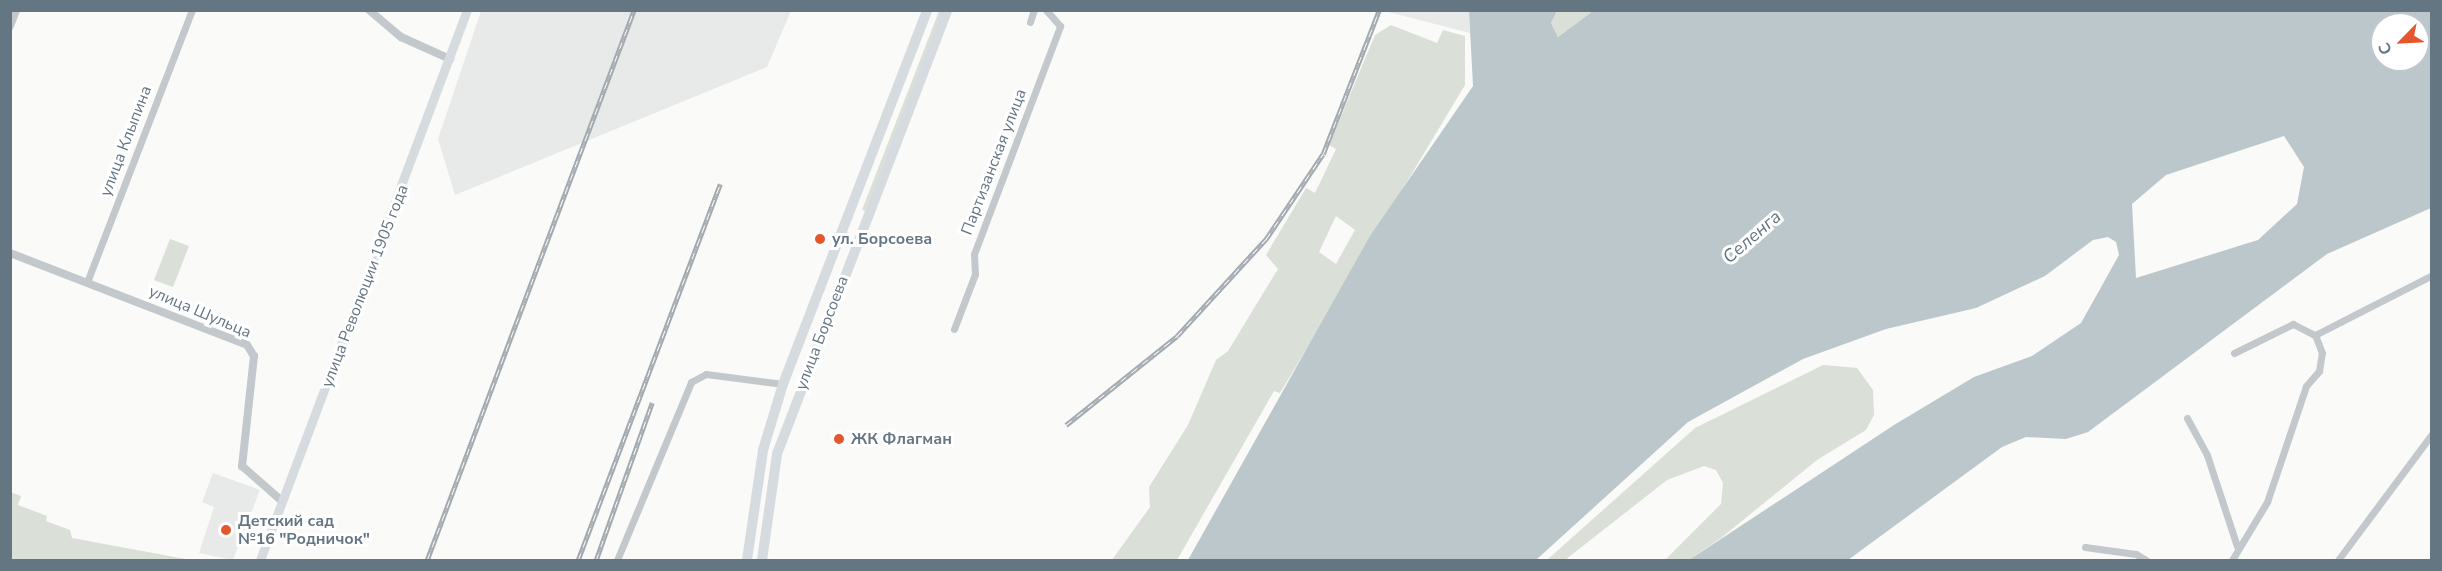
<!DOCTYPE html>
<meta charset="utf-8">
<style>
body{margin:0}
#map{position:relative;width:2442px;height:571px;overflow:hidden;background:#fafaf8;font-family:"Nunito Sans",sans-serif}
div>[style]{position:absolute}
.built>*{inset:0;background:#e8e9e9}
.green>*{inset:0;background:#dadfd7}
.water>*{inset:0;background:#bbc7cb}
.minor>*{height:7px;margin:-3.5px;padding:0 3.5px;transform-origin:3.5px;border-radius:3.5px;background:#c3c8cc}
.tertiary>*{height:8px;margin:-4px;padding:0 4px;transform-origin:4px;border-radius:4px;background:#c3c8cc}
.secondary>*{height:9px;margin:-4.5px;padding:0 4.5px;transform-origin:4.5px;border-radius:4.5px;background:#d6dbdf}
.primary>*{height:10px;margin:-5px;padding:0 5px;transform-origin:5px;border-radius:5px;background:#d6dbdf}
.rail>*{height:4.5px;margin-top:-2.25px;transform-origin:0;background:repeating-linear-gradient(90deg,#fff 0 7px,#a2aab0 0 14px);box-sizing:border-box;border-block:2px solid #a2aab0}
.dots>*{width:16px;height:16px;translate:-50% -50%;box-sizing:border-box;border:3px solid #fff;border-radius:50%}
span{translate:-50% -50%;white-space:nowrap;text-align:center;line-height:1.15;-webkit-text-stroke:6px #fff;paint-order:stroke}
.street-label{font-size:16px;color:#657683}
.poi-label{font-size:16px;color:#657683;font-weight:700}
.left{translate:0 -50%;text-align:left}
.water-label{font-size:18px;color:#60757c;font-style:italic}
.frame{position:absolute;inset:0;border:12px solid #657683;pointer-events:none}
.north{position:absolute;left:2370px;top:12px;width:60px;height:60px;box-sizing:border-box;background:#fff;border:2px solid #c1c8cd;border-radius:50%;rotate:246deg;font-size:16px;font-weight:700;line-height:24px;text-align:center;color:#657683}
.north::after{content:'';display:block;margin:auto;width:21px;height:27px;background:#e4572e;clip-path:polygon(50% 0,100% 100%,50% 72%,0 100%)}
</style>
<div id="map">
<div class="built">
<i style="clip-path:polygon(1384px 10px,1469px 11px,1470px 33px,1384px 11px)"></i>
<i style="clip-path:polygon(481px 11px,481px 10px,791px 11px,767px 67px,455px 195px,438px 139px)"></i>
<i style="clip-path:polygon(213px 473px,260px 490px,233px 560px,199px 553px,214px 507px,202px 502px)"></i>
</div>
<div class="green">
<i style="clip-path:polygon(939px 11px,942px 11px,865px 211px,862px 210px)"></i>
<i style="clip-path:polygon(1557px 11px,1593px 11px,1558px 37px,1551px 23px)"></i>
<i style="clip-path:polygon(evenodd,1391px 25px,1437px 43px,1443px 30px,1465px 36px,1465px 85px,1280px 393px,1274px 391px,1177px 560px,1112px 560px,1150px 507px,1149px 487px,1188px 425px,1216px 360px,1228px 351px,1278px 269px,1266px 255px,1306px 188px,1315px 193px,1336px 149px,1329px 145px,1375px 35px,1391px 25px,1336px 216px,1355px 230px,1336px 264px,1319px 252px,1336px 216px)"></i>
<i style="clip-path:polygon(170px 239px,189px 246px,173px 287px,154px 280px)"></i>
<i style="clip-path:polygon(1823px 365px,1857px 368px,1873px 390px,1874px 415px,1866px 430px,1817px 460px,1721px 538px,1689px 560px,1665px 560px,1721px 504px,1723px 483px,1716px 470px,1704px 466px,1667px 480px,1565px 560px,1547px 560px,1695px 428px)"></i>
<i style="clip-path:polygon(10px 492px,21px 496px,18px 505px,47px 516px,46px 521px,70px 530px,72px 538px,191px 560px,11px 560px)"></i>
</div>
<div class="water">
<i style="clip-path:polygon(evenodd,1593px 11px,2431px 11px,2431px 208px,2327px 254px,2088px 432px,2066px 439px,2026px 437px,2002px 447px,1848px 560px,1689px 560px,1894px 425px,1974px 377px,2032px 356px,2081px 323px,2119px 255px,2116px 242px,2108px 237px,2093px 240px,2045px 276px,1976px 308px,1886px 329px,1803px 359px,1688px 422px,1536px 560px,1188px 560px,1370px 236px,1473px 86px,1469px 11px,1557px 11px,1551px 23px,1558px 37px,1593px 11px,2382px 24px,2418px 24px,2418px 60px,2382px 60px,2382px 24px,1593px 11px,2284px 136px,2304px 167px,2297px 204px,2258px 240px,2136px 278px,2132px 204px,2166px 175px,2284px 136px)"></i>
</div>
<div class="minor">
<i style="left:1030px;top:22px;width:13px;rotate:-72deg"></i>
<i style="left:87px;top:282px;width:292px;rotate:-68.9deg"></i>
<i style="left:954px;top:329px;width:59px;rotate:-69.1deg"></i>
<i style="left:975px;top:274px;width:20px;rotate:-93deg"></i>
<i style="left:974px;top:254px;width:244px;rotate:-69.3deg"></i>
<i style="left:1060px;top:26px;width:21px;rotate:-131deg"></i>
<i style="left:2234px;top:353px;width:66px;rotate:-26.2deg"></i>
<i style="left:2293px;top:324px;width:25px;rotate:27deg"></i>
<i style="left:2187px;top:418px;width:42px;rotate:61.6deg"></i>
<i style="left:2207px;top:455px;width:96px;rotate:71.8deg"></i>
<i style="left:2085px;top:547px;width:51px;rotate:7.8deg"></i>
<i style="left:2136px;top:554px;width:12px;rotate:31deg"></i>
<i style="left:617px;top:560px;width:193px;rotate:-67.4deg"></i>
<i style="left:691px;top:382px;width:17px;rotate:-28deg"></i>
<i style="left:706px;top:374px;width:78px;rotate:7.4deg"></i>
<i style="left:2232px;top:560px;width:68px;rotate:-58.9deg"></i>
<i style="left:2267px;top:502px;width:122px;rotate:-71.4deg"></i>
<i style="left:2306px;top:386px;width:20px;rotate:-49deg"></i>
<i style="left:2319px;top:371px;width:18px;rotate:-81deg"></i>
<i style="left:2322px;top:353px;width:19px;rotate:-111deg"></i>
<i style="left:2315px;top:335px;width:131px;rotate:-27.1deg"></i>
<i style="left:2338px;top:560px;width:157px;rotate:-53.3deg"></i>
</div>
<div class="tertiary">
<i style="left:369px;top:10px;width:42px;rotate:40.2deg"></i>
<i style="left:401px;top:37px;width:54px;rotate:24.2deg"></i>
<i style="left:10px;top:26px;width:17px;rotate:-69deg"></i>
<i style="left:10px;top:253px;width:254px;rotate:21.2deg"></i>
<i style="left:247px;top:345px;width:13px;rotate:58deg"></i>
<i style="left:254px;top:356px;width:111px;rotate:96.2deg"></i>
<i style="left:242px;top:466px;width:53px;rotate:41.2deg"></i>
</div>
<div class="secondary">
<i style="left:260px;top:560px;width:588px;rotate:-69.38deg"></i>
</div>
<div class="primary">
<i style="left:747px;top:560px;width:111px;rotate:-81.7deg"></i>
<i style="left:763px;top:450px;width:69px;rotate:-73.1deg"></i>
<i style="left:783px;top:384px;width:401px;rotate:-68.9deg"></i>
<i style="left:762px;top:560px;width:107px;rotate:-81.9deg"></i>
<i style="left:777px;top:454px;width:475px;rotate:-69deg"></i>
</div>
<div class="rail">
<i style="left:1066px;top:425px;width:142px;rotate:-38.7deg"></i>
<i style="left:1177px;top:336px;width:132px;rotate:-47.5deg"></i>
<i style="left:1266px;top:239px;width:102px;rotate:-56.2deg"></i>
<i style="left:1323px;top:154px;width:155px;rotate:-68.7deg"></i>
<i style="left:427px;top:560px;width:588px;rotate:-69.38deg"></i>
<i style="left:578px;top:560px;width:402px;rotate:-69.3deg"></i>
<i style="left:596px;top:560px;width:167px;rotate:-70.4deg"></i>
</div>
<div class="dots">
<i style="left:820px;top:239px;background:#e4572e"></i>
<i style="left:839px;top:439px;background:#e4572e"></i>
<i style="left:226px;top:530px;background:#e4572e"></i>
</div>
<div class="street-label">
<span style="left:126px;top:141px;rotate:-69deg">улица Клыпина</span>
<span style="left:994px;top:162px;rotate:-69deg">Партизанская улица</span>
<span style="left:365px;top:286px;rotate:-69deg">улица Революции 1905 года</span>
<span style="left:200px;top:312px;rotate:23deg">улица Шульца</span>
<span style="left:822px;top:333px;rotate:-69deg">улица Борсоева</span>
</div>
<div class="poi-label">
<span class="left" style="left:832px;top:239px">ул. Борсоева</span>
<span class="left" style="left:851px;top:439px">ЖК Флагман</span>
<span class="left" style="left:238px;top:530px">Детский сад<br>№16 "Родничок"</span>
</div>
<div class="water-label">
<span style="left:1752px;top:237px;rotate:-41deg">Селенга</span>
</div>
<div class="frame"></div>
<div class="north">С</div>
</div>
